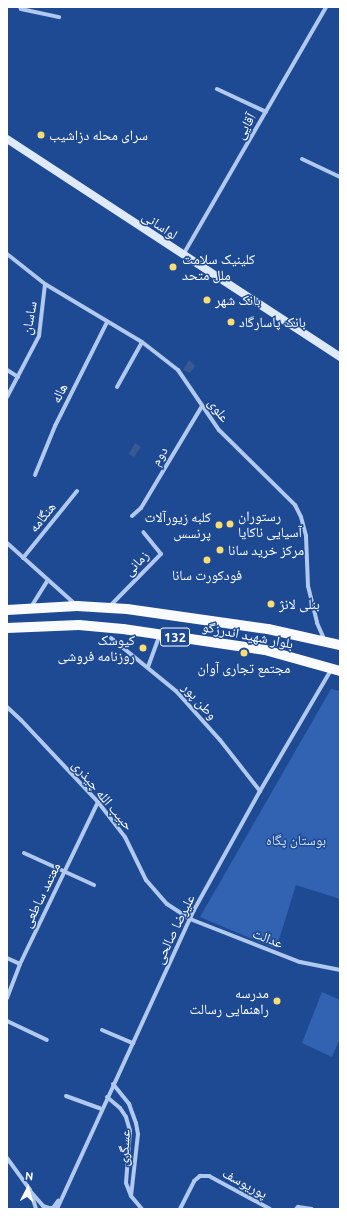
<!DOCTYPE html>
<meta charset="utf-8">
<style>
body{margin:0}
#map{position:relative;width:347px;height:1216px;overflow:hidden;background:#1e4a94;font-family:Ubuntu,"Noto Naskh Arabic",sans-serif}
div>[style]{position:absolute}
.green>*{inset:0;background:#3263b2}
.water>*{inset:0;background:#3a5990}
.street>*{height:4px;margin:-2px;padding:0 2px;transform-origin:2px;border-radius:2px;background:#b1c9ee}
.secondary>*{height:8px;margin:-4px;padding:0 4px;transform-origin:4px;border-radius:4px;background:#dee9fa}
.primary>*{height:10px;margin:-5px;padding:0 5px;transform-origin:5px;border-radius:5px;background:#f9fbff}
.dots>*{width:11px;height:11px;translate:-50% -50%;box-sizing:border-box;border:2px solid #1e4a94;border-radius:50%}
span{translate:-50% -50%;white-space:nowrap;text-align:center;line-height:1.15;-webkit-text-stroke:3px #1e4a94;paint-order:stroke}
.shield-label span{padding:1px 3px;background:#1e4a94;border:1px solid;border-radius:3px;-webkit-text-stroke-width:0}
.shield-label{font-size:13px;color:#fff;font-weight:700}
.street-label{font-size:14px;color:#fff}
.poi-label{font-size:14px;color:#fff}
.left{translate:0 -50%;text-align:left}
.right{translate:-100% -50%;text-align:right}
.park-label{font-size:14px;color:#d7e5fa}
.frame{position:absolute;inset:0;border:8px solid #fff;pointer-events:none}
.north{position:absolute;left:8px;top:1168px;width:40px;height:40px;-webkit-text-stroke:3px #1e4a94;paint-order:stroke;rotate:6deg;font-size:11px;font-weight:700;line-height:16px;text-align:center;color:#fff}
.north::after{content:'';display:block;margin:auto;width:14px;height:18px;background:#fff;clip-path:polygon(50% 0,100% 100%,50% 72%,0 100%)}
</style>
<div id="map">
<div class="green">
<i style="clip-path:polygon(331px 689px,340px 691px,340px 899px,296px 885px,276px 949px,200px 917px)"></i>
<i style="clip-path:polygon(322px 992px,340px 1000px,340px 1038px,332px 1057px,302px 1043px)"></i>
</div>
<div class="water">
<i style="clip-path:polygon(189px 360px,195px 366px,190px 373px,183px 370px)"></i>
<i style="clip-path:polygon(135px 443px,141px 447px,134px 457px,129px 454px)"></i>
</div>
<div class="street">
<i style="left:20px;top:7px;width:2px;rotate:63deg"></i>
<i style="left:21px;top:9px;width:39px;rotate:12deg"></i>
<i style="left:217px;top:89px;width:54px;rotate:25.1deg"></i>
<i style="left:302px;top:159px;width:42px;rotate:25.3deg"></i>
<i style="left:7px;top:254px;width:48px;rotate:38.3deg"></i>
<i style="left:45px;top:284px;width:113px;rotate:30.9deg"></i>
<i style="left:142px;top:342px;width:46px;rotate:37.9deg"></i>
<i style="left:178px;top:370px;width:73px;rotate:55.7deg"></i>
<i style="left:219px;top:430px;width:107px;rotate:44.6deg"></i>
<i style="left:295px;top:505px;width:13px;rotate:63deg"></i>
<i style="left:301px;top:517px;width:20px;rotate:75deg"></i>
<i style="left:306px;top:536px;width:50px;rotate:87.7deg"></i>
<i style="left:308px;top:586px;width:38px;rotate:76deg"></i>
<i style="left:317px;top:623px;width:20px;rotate:66deg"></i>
<i style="left:183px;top:255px;width:286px;rotate:-60deg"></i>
<i style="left:7px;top:370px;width:13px;rotate:32deg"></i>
<i style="left:117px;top:387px;width:51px;rotate:-60.9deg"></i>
<i style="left:7px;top:397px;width:69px;rotate:-62.3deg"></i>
<i style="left:39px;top:336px;width:52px;rotate:-83.4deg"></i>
<i style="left:35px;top:475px;width:53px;rotate:-67.8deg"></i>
<i style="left:55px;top:426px;width:116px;rotate:-63.4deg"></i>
<i style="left:132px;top:516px;width:12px;rotate:-42deg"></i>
<i style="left:141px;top:508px;width:119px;rotate:-59.1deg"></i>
<i style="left:7px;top:543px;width:91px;rotate:41.9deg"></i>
<i style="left:23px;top:558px;width:86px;rotate:-51.1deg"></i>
<i style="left:110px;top:606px;width:73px;rotate:-45.6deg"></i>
<i style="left:161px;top:554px;width:28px;rotate:-129deg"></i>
<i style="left:31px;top:607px;width:32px;rotate:-58deg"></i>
<i style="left:111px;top:638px;width:84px;rotate:39.2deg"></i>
<i style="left:176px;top:691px;width:66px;rotate:48.1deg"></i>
<i style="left:220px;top:740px;width:65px;rotate:51.9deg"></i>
<i style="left:148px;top:667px;width:33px;rotate:-70deg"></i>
<i style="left:7px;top:707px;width:19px;rotate:43deg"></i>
<i style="left:21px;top:720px;width:112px;rotate:46.8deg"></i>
<i style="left:98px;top:802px;width:44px;rotate:52.4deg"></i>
<i style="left:125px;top:837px;width:48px;rotate:64deg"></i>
<i style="left:146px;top:880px;width:32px;rotate:49deg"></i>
<i style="left:167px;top:904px;width:27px;rotate:33deg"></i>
<i style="left:190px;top:919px;width:118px;rotate:21.4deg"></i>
<i style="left:300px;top:962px;width:41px;rotate:11.3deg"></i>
<i style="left:24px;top:853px;width:77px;rotate:24.6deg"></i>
<i style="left:7px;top:958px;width:14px;rotate:25deg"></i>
<i style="left:7px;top:998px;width:36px;rotate:-69deg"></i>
<i style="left:20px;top:964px;width:180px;rotate:-64.3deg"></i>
<i style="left:7px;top:1021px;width:44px;rotate:25.4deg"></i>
<i style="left:102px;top:1030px;width:34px;rotate:23deg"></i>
<i style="left:113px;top:1084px;width:26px;rotate:51deg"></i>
<i style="left:129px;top:1104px;width:20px;rotate:70deg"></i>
<i style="left:136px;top:1123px;width:11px;rotate:80deg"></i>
<i style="left:138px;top:1134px;width:62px;rotate:96.4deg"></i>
<i style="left:66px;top:1096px;width:38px;rotate:20deg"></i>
<i style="left:107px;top:1097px;width:17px;rotate:40deg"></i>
<i style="left:120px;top:1108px;width:11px;rotate:56deg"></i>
<i style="left:126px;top:1117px;width:15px;rotate:74deg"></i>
<i style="left:130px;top:1131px;width:52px;rotate:94.4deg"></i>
<i style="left:126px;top:1183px;width:14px;rotate:69deg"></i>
<i style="left:131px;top:1196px;width:17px;rotate:50deg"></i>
<i style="left:7px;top:1158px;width:39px;rotate:54deg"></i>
<i style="left:30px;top:1190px;width:20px;rotate:72deg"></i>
<i style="left:31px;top:1192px;width:18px;rotate:49deg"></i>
<i style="left:43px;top:1206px;width:6px;rotate:18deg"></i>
<i style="left:49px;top:1208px;width:4px"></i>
<i style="left:53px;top:1208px;width:9px;rotate:-54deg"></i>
<i style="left:57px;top:1209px;width:329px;rotate:-65.4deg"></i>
<i style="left:194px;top:910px;width:136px;rotate:-61deg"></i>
<i style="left:260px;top:791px;width:140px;rotate:-59.6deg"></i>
<i style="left:180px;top:1209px;width:31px;rotate:-63deg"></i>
<i style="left:194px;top:1181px;width:8px;rotate:-40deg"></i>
<i style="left:200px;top:1176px;width:9px"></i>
<i style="left:209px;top:1176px;width:69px;rotate:28.4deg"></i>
<i style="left:296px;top:1209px;width:3px;rotate:-45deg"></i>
<i style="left:298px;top:1207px;width:14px;rotate:8deg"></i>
</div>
<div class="secondary">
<i style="left:7px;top:139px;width:398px;rotate:33.2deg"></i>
</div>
<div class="primary">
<i style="left:7px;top:610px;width:70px;rotate:-3.3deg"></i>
<i style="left:77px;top:606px;width:50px;rotate:3.4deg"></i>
<i style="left:127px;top:609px;width:142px;rotate:8.1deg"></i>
<i style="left:268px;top:629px;width:74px;rotate:12.5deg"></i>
<i style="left:7px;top:628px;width:72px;rotate:-2.4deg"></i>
<i style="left:79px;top:625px;width:44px;rotate:5.2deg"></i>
<i style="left:123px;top:629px;width:144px;rotate:8.4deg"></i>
<i style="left:265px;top:650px;width:78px;rotate:15.6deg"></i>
</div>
<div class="dots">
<i style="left:41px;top:135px;background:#fddd71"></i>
<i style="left:173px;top:267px;background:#fddd71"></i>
<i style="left:207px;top:300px;background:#fddd71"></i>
<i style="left:231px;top:322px;background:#fddd71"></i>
<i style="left:230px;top:524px;background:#fddd71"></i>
<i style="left:219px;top:525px;background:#fddd71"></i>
<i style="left:220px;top:550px;background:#fddd71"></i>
<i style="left:207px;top:560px;background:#fddd71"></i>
<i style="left:271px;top:604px;background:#fddd71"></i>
<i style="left:143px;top:648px;background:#fddd71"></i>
<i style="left:244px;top:653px;background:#fddd71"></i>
<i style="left:277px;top:1001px;background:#fddd71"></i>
</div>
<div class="shield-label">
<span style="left:175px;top:637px">132</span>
</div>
<div class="street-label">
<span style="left:245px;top:126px;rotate:-60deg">آقایی</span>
<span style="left:160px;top:225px;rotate:34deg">لواسانی</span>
<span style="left:29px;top:318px;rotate:-80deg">ساسان</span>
<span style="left:59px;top:393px;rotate:-63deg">هاله</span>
<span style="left:219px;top:410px;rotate:54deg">علوی</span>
<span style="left:159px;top:456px;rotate:-59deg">دوم</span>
<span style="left:42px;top:517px;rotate:-51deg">هنگامه</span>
<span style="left:136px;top:563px;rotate:-46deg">زمانی</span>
<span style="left:248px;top:635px;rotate:11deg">بلوار شهید اندرزگو</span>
<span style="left:200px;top:701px;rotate:48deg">وطن پور</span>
<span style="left:103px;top:795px;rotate:50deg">حبیب الله چیذری</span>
<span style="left:41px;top:895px;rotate:-64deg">معتمد ساطعی</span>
<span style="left:174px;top:929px;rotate:-64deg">علیرضا صالحی</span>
<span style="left:268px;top:938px;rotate:21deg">عدالت</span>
<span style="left:124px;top:1148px;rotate:-87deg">عسگری</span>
<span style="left:245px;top:1183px;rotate:28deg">پوریوسف</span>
</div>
<div class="poi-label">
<span class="left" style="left:49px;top:135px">سرای محله دزاشیب</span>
<span class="left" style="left:182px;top:267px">کلینیک سلامت<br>ملل متحد</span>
<span class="left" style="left:215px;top:300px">بانک شهر</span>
<span class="left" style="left:239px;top:322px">بانک پاسارگاد</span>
<span class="left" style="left:238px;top:524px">رستوران<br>آسیایی ناکایا</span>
<span class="right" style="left:211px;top:525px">کلبه زیورآلات<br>پرنسس</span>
<span class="left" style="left:228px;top:550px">مرکز خرید سانا</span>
<span style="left:207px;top:575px">فودکورت سانا</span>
<span class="left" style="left:279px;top:604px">بنلی لانژ</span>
<span class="right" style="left:135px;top:648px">کیوسک<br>روزنامه فروشی</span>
<span style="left:244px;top:668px">مجتمع تجاری آوان</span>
<span class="right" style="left:269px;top:1001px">مدرسه<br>راهنمایی رسالت</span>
</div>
<div class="park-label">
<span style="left:296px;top:840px">بوستان پگاه</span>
</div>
<div class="frame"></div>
<div class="north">N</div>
</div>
